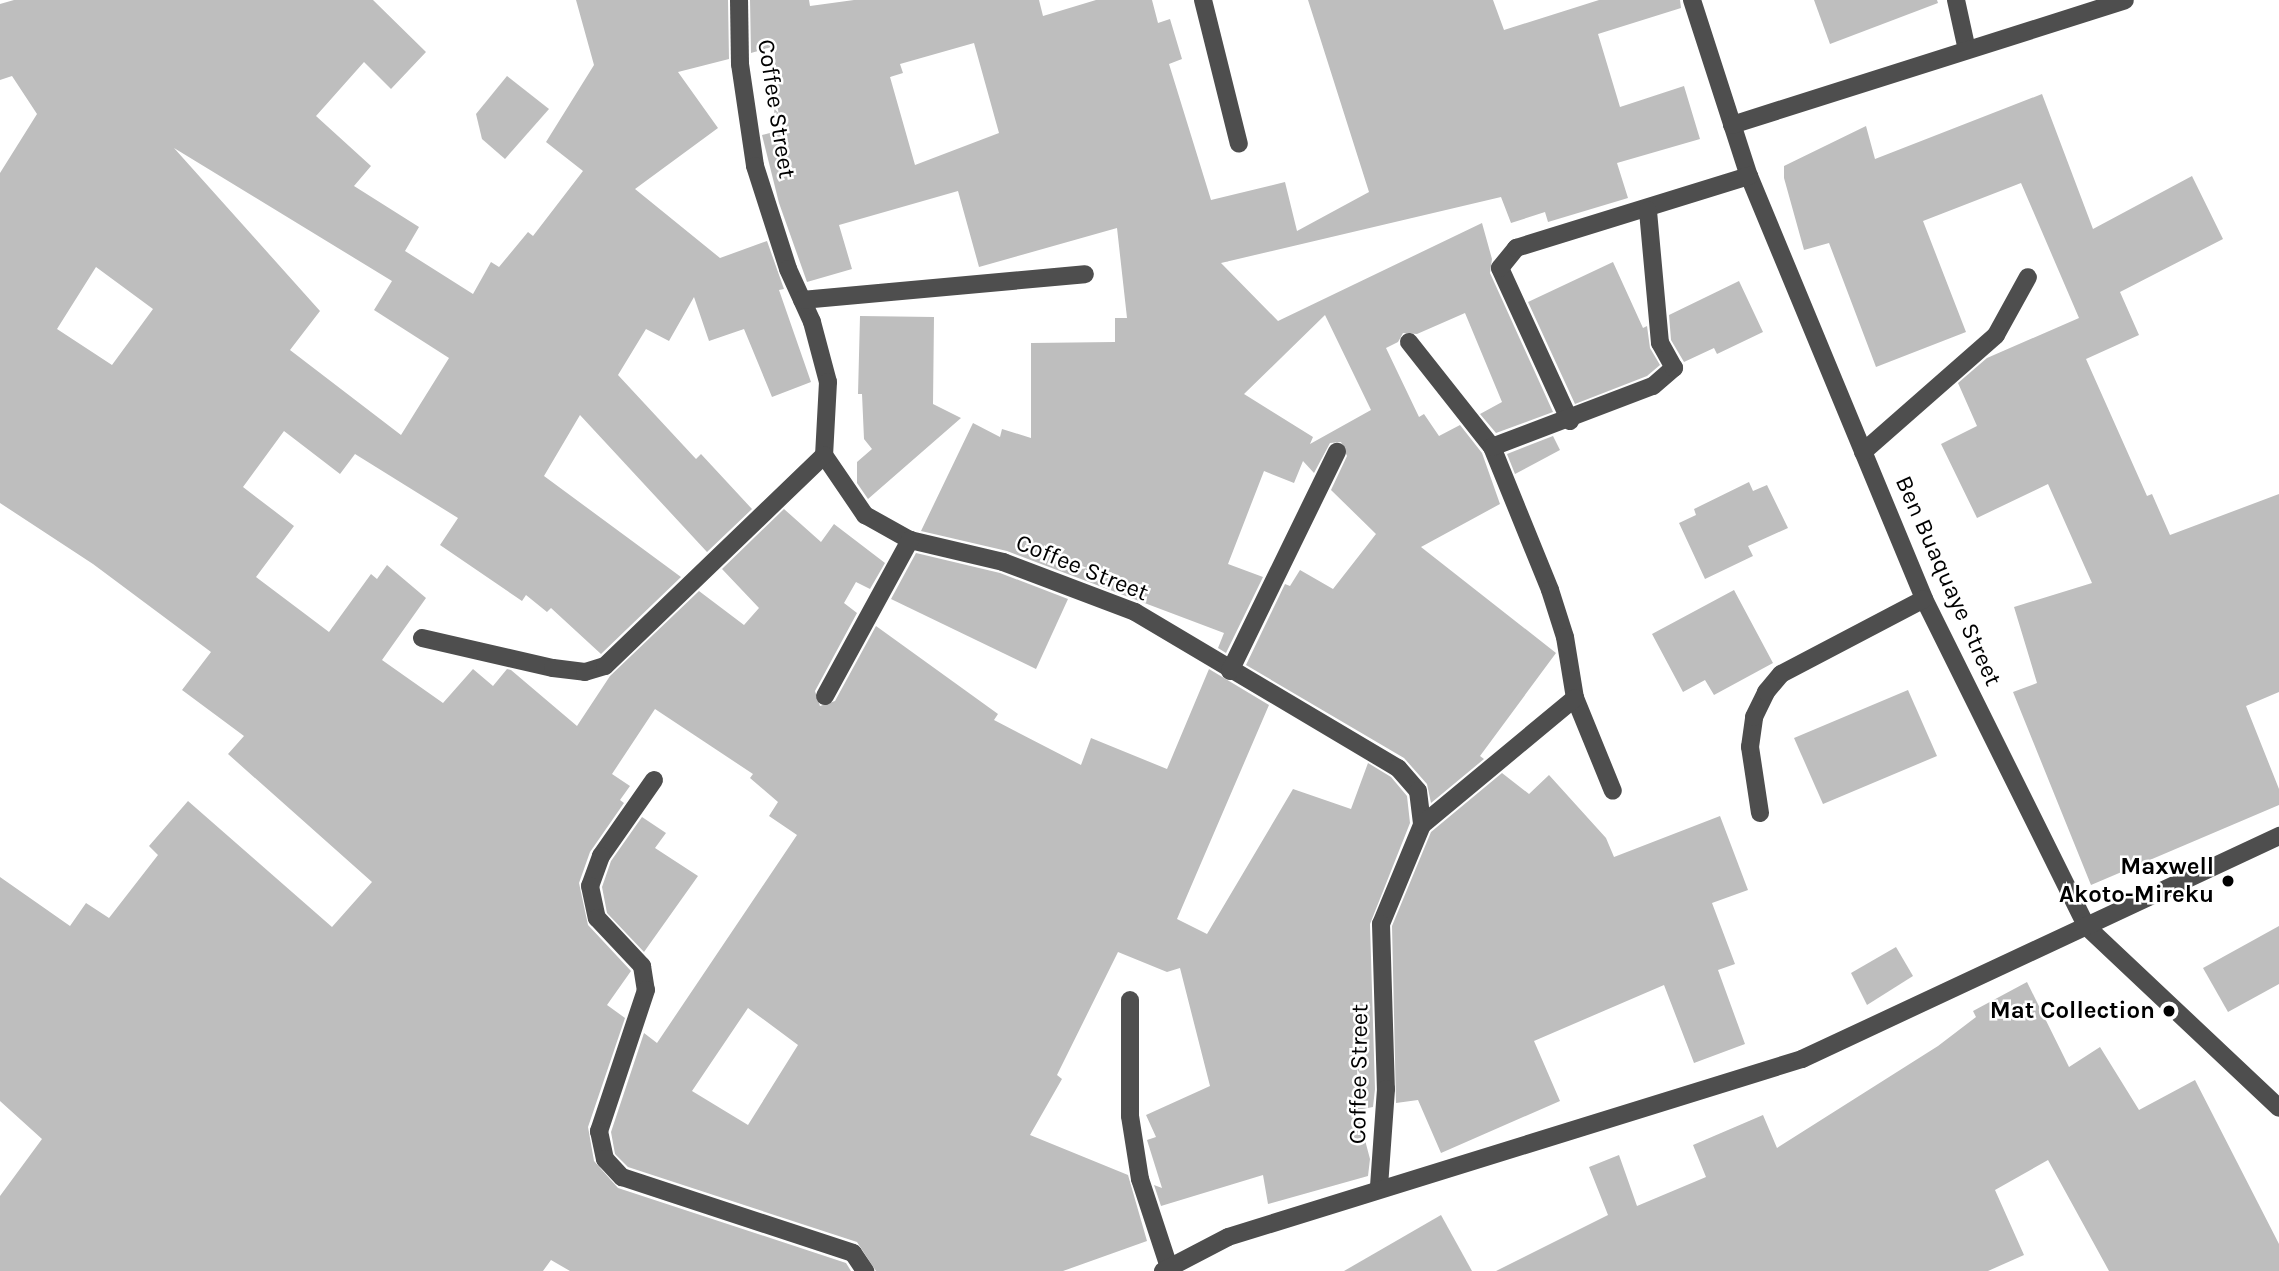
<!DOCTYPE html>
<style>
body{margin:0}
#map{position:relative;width:2279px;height:1271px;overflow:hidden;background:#fff;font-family:Karla,sans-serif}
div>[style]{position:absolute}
.building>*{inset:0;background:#bebebe}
.minor>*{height:18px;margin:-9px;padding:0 9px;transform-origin:9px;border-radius:9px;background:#4e4e4e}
.dots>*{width:19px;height:19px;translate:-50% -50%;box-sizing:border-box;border:4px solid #fff;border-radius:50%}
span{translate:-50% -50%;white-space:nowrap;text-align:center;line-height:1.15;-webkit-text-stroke:5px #fff;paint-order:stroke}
.street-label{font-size:24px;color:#000}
.poi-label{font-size:24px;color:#000;font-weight:700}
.right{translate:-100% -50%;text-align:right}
</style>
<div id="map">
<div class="building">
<i style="clip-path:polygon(evenodd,14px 0,373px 0,426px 52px,391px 89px,364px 62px,316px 116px,371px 166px,354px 186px,419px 227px,405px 251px,473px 294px,491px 262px,499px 267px,528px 232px,533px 236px,583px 171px,546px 142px,594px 65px,576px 0,728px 0,729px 59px,678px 72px,718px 128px,635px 189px,720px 258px,767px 241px,784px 289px,779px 290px,811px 382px,772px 397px,744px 329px,709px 341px,694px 297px,669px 341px,646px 329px,618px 375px,696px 459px,701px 454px,752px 509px,707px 552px,580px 415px,544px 476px,681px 577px,601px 654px,551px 608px,547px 612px,526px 595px,522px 601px,440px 545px,458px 518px,355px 454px,340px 474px,284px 431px,243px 487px,294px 526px,256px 577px,329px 632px,371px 574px,377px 579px,387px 565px,426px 598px,382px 660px,443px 703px,473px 669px,493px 686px,507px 669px,511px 670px,577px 726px,610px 676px,699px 591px,744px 625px,759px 608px,722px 569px,784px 509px,821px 542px,834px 524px,885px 563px,870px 589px,856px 582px,844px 603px,857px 613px,815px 691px,820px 706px,835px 701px,876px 626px,998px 714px,994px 720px,1081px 765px,1091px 738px,1167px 769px,1209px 669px,1269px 705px,1177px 919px,1207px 934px,1293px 789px,1351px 809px,1368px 763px,1391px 777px,1407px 796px,1410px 823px,1370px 924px,1375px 1089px,1373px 1107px,1357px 1110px,1370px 1159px,1368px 1176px,1268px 1204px,1263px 1175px,1161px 1206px,1154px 1185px,1162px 1188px,1147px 1140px,1156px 1137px,1146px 1115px,1210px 1086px,1180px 968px,1167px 972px,1118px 952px,1057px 1075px,1062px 1079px,1030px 1135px,1128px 1175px,1147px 1241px,1063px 1271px,876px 1271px,857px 1242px,628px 1167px,615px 1154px,611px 1132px,644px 1033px,657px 1043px,797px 835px,769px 816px,778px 802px,750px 778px,753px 774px,655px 709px,612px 774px,630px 786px,620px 800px,624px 803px,590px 852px,579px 883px,588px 925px,631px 971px,607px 1005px,625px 1018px,588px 1127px,594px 1161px,618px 1188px,846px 1263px,851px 1271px,570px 1271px,551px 1260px,543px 1271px,0 1271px,0 1196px,42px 1139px,0 1101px,0 877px,70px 926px,86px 903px,109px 918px,158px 855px,149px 846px,188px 801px,332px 927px,372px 882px,228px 754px,244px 736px,182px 690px,211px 652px,93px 564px,0 503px,0 173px,37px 114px,12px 76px,0 80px,0 4px,14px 0,174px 148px,392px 281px,374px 310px,449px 358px,401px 435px,290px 350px,320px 311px,174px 148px,14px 0,96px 267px,153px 309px,112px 365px,57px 329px,96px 267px,14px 0,748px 1008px,798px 1045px,748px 1125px,692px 1091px,748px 1008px)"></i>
<i style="clip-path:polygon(evenodd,750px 0,809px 0,810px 6px,854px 0,1039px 0,1043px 16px,1096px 0,1152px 0,1158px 23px,1170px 19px,1182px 59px,1169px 64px,1211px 200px,1285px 182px,1297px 231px,1369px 192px,1308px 0,1493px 0,1504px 30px,1599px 0,1680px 0,1681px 8px,1598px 34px,1620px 107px,1684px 86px,1700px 139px,1617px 163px,1628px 198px,1548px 222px,1545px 212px,1511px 223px,1501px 197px,1221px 263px,1278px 321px,1482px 223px,1492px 259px,1490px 273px,1553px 412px,1496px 433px,1480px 414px,1502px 402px,1465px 313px,1417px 334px,1403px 333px,1398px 342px,1386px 348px,1419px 417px,1424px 414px,1439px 436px,1460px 425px,1482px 453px,1500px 504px,1421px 547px,1556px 653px,1480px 756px,1484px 759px,1431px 803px,1427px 784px,1404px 758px,1246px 665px,1285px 584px,1290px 586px,1300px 570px,1333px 589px,1376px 534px,1331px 490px,1347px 456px,1341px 442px,1330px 443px,1314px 473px,1303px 461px,1294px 483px,1264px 471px,1228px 564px,1263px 577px,1226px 653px,1218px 648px,1224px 633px,1007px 551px,921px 531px,973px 423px,1000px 437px,1002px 429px,1031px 438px,1031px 343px,1115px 342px,1115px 318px,1127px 318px,1117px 228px,979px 267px,958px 191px,839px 225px,852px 269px,807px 282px,779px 203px,762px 135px,774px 132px,775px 46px,751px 53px,750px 0,974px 43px,999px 133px,915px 165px,890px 77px,903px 73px,900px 64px,974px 43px,750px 0,1325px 315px,1371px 410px,1310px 444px,1313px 437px,1244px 394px,1325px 315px)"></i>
<i style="clip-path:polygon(1814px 0,1937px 0,1938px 3px,1830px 44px)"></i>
<i style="clip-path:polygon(507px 76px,549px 109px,505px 159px,482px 139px,476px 114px)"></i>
<i style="clip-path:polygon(2042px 94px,2093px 229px,2192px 176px,2223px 239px,2120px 292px,2139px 335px,2086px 359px,2147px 496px,2152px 494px,2170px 535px,2279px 494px,2279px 692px,2246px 706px,2279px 789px,2279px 805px,2091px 885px,2013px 692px,2037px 683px,2014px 607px,2092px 583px,2048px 484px,1977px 518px,1941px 444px,1977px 426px,1958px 383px,1987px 358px,2079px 318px,2021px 183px,1923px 221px,1966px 332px,1876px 367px,1829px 243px,1804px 250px,1784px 178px,1784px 166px,1866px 126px,1875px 159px)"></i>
<i style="clip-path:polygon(1613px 262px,1643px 328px,1647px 326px,1650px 348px,1660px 365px,1647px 376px,1575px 404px,1528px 302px)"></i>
<i style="clip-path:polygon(1739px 281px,1763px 332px,1717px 354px,1714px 348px,1684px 362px,1671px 340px,1669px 315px)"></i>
<i style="clip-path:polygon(860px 316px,934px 317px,933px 404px,961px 418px,868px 499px,857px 483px,857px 462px,872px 449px,864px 439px,862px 394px,858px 394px)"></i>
<i style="clip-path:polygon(1553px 436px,1560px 450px,1515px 474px,1507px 454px)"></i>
<i style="clip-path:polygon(1749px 482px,1753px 491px,1767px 485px,1788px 528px,1748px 546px,1753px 556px,1705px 579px,1679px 523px,1696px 515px,1694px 509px)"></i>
<i style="clip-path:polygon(916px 553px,1000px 573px,1068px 599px,1036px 669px,891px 599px)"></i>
<i style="clip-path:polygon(1734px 590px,1773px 663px,1714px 695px,1705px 680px,1683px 692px,1652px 634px)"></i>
<i style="clip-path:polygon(1908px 690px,1937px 756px,1823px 804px,1794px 738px)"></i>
<i style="clip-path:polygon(1502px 773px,1529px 794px,1549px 775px,1606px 838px,1614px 857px,1720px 816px,1748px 890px,1712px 903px,1735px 964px,1718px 970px,1745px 1044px,1694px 1063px,1664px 985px,1534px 1041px,1560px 1101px,1441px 1153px,1418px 1100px,1396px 1103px,1392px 926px,1431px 832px)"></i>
<i style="clip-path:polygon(642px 817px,666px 833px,655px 848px,698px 876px,644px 952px,607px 913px,602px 887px,611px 861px)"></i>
<i style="clip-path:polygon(2279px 926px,2279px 984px,2228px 1012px,2203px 968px)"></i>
<i style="clip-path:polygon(1896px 947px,1913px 976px,1867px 1005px,1851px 973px)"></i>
<i style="clip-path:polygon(2027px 982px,2069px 1067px,2100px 1047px,2139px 1110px,2195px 1080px,2279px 1244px,2279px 1271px,2109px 1271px,2048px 1160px,1995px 1190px,2024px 1255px,1988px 1271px,1496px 1271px,1608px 1215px,1589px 1167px,1619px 1155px,1637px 1206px,1706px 1177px,1693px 1145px,1763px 1115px,1777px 1148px,1938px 1046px,1976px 1017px,1973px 1011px)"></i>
<i style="clip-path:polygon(1441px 1215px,1472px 1271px,1344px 1271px)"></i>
</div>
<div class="minor">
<i style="left:739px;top:0;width:64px;rotate:89.1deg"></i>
<i style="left:740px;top:64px;width:103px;rotate:81.6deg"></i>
<i style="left:755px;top:166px;width:108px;rotate:72.2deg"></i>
<i style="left:788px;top:269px;width:58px;rotate:65.6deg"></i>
<i style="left:812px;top:322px;width:62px;rotate:75.1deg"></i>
<i style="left:828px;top:382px;width:73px;rotate:93.1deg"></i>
<i style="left:824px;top:455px;width:73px;rotate:55.7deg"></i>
<i style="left:865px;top:515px;width:51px;rotate:29.1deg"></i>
<i style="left:910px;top:540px;width:96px;rotate:13.3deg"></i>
<i style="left:1003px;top:562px;width:141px;rotate:20.7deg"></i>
<i style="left:1135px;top:612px;width:306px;rotate:30.7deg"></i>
<i style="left:1398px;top:768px;width:30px;rotate:49deg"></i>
<i style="left:1418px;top:791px;width:34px;rotate:83deg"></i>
<i style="left:1422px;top:825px;width:107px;rotate:112.5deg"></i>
<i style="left:1381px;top:924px;width:165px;rotate:88.3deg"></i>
<i style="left:1386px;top:1089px;width:98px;rotate:94.1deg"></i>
<i style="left:1203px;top:0;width:148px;rotate:76deg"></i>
<i style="left:1692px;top:0;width:185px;rotate:72.1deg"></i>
<i style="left:1749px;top:176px;width:458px;rotate:67.5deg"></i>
<i style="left:1924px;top:599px;width:365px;rotate:63.6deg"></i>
<i style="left:2086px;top:926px;width:265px;rotate:43.3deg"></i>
<i style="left:1956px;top:0;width:51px;rotate:77.6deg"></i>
<i style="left:1732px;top:125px;width:412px;rotate:-17.6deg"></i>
<i style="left:802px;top:300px;width:284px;rotate:-5.2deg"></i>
<i style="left:1409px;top:342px;width:134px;rotate:51.7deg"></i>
<i style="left:1492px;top:447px;width:154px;rotate:67.9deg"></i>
<i style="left:1550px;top:590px;width:49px;rotate:72.3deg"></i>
<i style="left:1565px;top:637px;width:62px;rotate:80.7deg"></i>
<i style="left:1575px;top:698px;width:100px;rotate:67.8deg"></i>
<i style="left:1570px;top:421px;width:168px;rotate:-114.6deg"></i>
<i style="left:1500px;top:268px;width:26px;rotate:-51deg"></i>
<i style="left:1516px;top:248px;width:244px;rotate:-17.2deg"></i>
<i style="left:1492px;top:447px;width:172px;rotate:-20.8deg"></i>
<i style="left:1653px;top:386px;width:28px;rotate:-41deg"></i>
<i style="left:1674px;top:368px;width:29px;rotate:-119deg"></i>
<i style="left:1660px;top:343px;width:133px;rotate:-95.2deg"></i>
<i style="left:1863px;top:452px;width:177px;rotate:-41.3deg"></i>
<i style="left:1996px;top:335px;width:66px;rotate:-61.1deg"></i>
<i style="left:422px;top:638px;width:134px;rotate:12.9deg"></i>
<i style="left:553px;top:668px;width:32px;rotate:7deg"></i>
<i style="left:585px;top:672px;width:21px;rotate:-17deg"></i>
<i style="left:605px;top:666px;width:304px;rotate:-43.9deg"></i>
<i style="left:1230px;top:671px;width:244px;rotate:-64deg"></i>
<i style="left:825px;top:696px;width:178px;rotate:-61.4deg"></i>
<i style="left:654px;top:780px;width:93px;rotate:124.9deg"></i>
<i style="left:601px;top:856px;width:32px;rotate:110deg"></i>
<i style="left:590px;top:886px;width:33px;rotate:78deg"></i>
<i style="left:597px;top:918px;width:66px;rotate:46.8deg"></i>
<i style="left:642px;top:966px;width:24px;rotate:81deg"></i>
<i style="left:646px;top:990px;width:149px;rotate:108.4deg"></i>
<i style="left:599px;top:1131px;width:29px;rotate:78deg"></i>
<i style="left:605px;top:1159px;width:25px;rotate:47deg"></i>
<i style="left:622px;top:1177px;width:243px;rotate:18.2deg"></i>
<i style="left:853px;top:1253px;width:22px;rotate:56deg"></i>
<i style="left:1760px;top:813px;width:67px;rotate:-98.6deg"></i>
<i style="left:1750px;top:747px;width:30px;rotate:-82deg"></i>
<i style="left:1754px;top:717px;width:28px;rotate:-64deg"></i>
<i style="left:1766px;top:692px;width:23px;rotate:-50deg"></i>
<i style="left:1781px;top:674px;width:161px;rotate:-27.7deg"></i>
<i style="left:1422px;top:825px;width:199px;rotate:-39.7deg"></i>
<i style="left:1130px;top:1000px;width:116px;rotate:90deg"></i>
<i style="left:1130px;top:1116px;width:64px;rotate:81deg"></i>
<i style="left:1140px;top:1179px;width:93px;rotate:71.8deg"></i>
<i style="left:1163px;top:1271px;width:73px;rotate:-27.6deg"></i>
<i style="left:1228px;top:1237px;width:601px;rotate:-17.23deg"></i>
<i style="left:1802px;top:1059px;width:527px;rotate:-25.06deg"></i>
</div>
<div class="dots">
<i style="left:2228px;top:881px;background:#000"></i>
<i style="left:2169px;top:1011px;background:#000"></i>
</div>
<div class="street-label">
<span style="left:776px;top:109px;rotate:81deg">Coffee Street</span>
<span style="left:1082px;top:568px;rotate:22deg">Coffee Street</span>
<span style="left:1948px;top:581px;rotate:66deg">Ben Buaquaye Street</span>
<span style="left:1359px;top:1074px;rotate:-89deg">Coffee Street</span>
</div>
<div class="poi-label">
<span class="right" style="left:2214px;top:881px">Maxwell<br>Akoto-Mireku</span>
<span class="right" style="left:2155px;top:1011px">Mat Collection</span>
</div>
</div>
